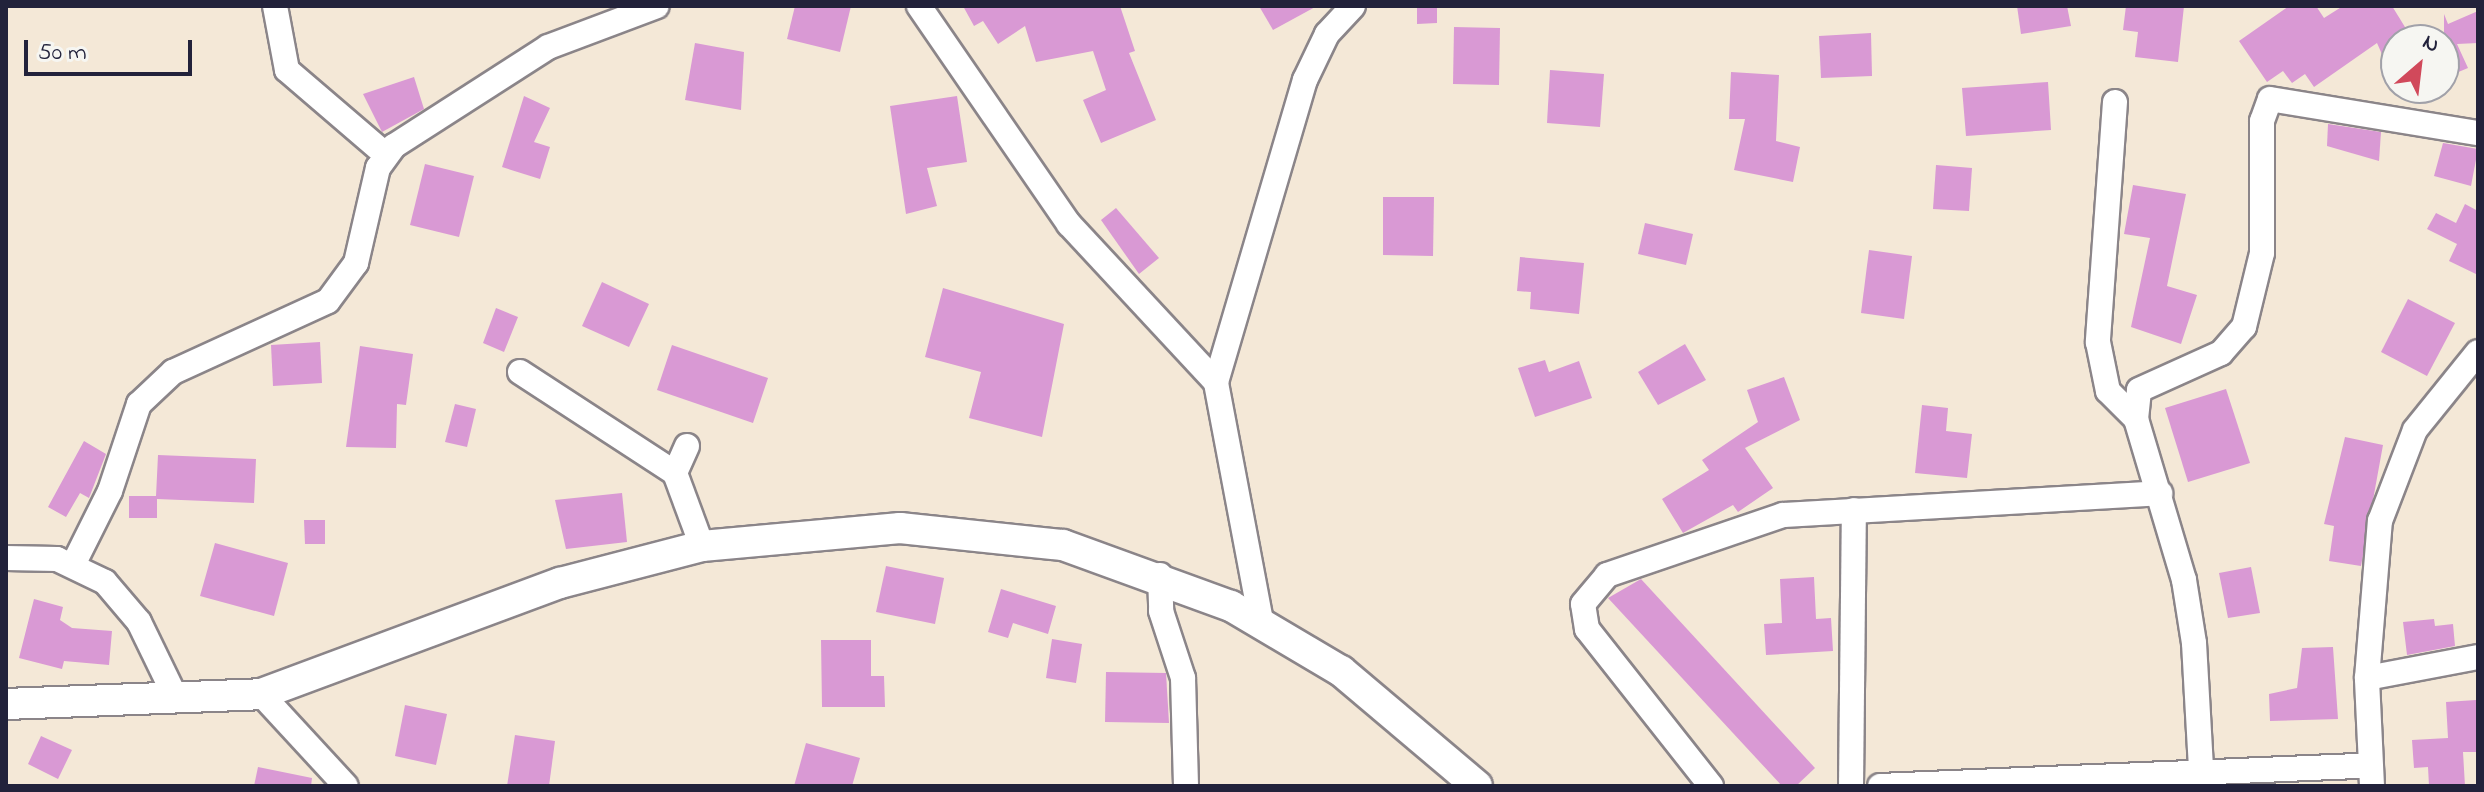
<!DOCTYPE html>
<style>
body{margin:0}
#map{position:relative;width:2484px;height:792px;overflow:hidden;background:#f4e8d7;font-family:"Indie Flower",sans-serif}
div>[style]{position:absolute}
.building>*{inset:0;background:#d999d4}
.roads{filter:drop-shadow(2px 0 #8b8589) drop-shadow(-2px 0 #8b8589) drop-shadow(0 2px #8b8589) drop-shadow(0 -2px #8b8589)}
.minor>*{height:24px;margin:-12px;padding:0 12px;transform-origin:12px;border-radius:12px;background:#fff}
.tertiary>*{height:30px;margin:-15px;padding:0 15px;transform-origin:15px;border-radius:15px;background:#fff}
span{translate:-50% -50%;white-space:nowrap;text-align:center;line-height:1.15;-webkit-text-stroke:7px #f6f6f2;paint-order:stroke}
.frame{position:absolute;inset:0;border:8px solid #22223b;pointer-events:none}
.north{position:absolute;left:2380px;top:24px;width:80px;height:80px;box-sizing:border-box;background:#f6f6f2;border:2px solid #a1a1a9;border-radius:50%;rotate:28deg;font-size:22px;font-weight:700;line-height:32px;text-align:center;color:#22223b}
.north::after{content:'';display:block;margin:auto;width:28px;height:36px;background:#d1495b;clip-path:polygon(50% 0,100% 100%,50% 72%,0 100%)}
.scale{position:absolute;left:24px;top:40px;width:168px;height:36px;box-sizing:border-box;border:4px solid #22223b;border-top:0;padding-left:10px;font-size:24px;line-height:28px;white-space:nowrap;color:#22223b;-webkit-text-stroke:6px #f6f6f2;paint-order:stroke}
</style>
<div id="map">
<div class="building">
<i style="clip-path:polygon(795px 6px,851px 6px,840px 52px,787px 39px)"></i>
<i style="clip-path:polygon(963px 6px,1120px 6px,1135px 51px,1129px 53px,1156px 120px,1101px 143px,1083px 100px,1106px 90px,1093px 51px,1036px 62px,1025px 26px,998px 44px,983px 21px,974px 26px)"></i>
<i style="clip-path:polygon(1259px 6px,1317px 6px,1273px 30px)"></i>
<i style="clip-path:polygon(1417px 6px,1437px 6px,1437px 23px,1417px 24px)"></i>
<i style="clip-path:polygon(2017px 6px,2067px 6px,2071px 26px,2021px 34px)"></i>
<i style="clip-path:polygon(2126px 6px,2184px 6px,2178px 62px,2135px 57px,2138px 32px,2123px 30px)"></i>
<i style="clip-path:polygon(2289px 6px,2316px 6px,2324px 18px,2343px 6px,2392px 6px,2413px 40px,2396px 40px,2396px 86px,2377px 43px,2314px 87px,2305px 74px,2292px 83px,2283px 71px,2267px 82px,2239px 41px)"></i>
<i style="clip-path:polygon(2478px 11px,2478px 43px,2457px 44px,2468px 68px,2444px 78px,2444px 14px,2448px 24px)"></i>
<i style="clip-path:polygon(1454px 27px,1500px 28px,1499px 85px,1453px 84px)"></i>
<i style="clip-path:polygon(1871px 33px,1872px 76px,1821px 78px,1819px 36px)"></i>
<i style="clip-path:polygon(695px 43px,744px 52px,741px 110px,685px 100px)"></i>
<i style="clip-path:polygon(1550px 70px,1604px 74px,1600px 127px,1547px 123px)"></i>
<i style="clip-path:polygon(1731px 72px,1779px 75px,1776px 141px,1800px 147px,1793px 182px,1734px 170px,1745px 119px,1729px 119px)"></i>
<i style="clip-path:polygon(414px 77px,424px 109px,382px 132px,363px 94px)"></i>
<i style="clip-path:polygon(2048px 82px,2051px 130px,1966px 136px,1962px 88px)"></i>
<i style="clip-path:polygon(524px 96px,550px 108px,534px 142px,550px 147px,540px 179px,502px 167px)"></i>
<i style="clip-path:polygon(957px 96px,967px 162px,927px 168px,937px 206px,906px 214px,890px 106px)"></i>
<i style="clip-path:polygon(2328px 124px,2381px 132px,2379px 161px,2327px 146px)"></i>
<i style="clip-path:polygon(2443px 143px,2478px 149px,2471px 186px,2434px 176px)"></i>
<i style="clip-path:polygon(425px 164px,474px 176px,459px 237px,410px 225px)"></i>
<i style="clip-path:polygon(1936px 165px,1972px 168px,1969px 211px,1933px 209px)"></i>
<i style="clip-path:polygon(2133px 185px,2186px 194px,2167px 286px,2197px 295px,2181px 344px,2131px 327px,2150px 238px,2124px 234px)"></i>
<i style="clip-path:polygon(1383px 197px,1434px 197px,1433px 256px,1383px 255px)"></i>
<i style="clip-path:polygon(2465px 204px,2478px 211px,2478px 275px,2449px 261px,2457px 244px,2427px 229px,2436px 213px,2456px 223px)"></i>
<i style="clip-path:polygon(1116px 208px,1159px 258px,1139px 274px,1101px 220px)"></i>
<i style="clip-path:polygon(1645px 223px,1693px 234px,1686px 265px,1638px 254px)"></i>
<i style="clip-path:polygon(1869px 250px,1912px 256px,1904px 319px,1861px 313px)"></i>
<i style="clip-path:polygon(1520px 257px,1584px 263px,1579px 314px,1530px 309px,1531px 292px,1517px 291px)"></i>
<i style="clip-path:polygon(602px 282px,649px 304px,629px 347px,582px 326px)"></i>
<i style="clip-path:polygon(943px 288px,1064px 324px,1042px 437px,969px 418px,981px 372px,925px 357px)"></i>
<i style="clip-path:polygon(2408px 299px,2455px 323px,2427px 376px,2381px 352px)"></i>
<i style="clip-path:polygon(496px 308px,518px 317px,504px 352px,483px 343px)"></i>
<i style="clip-path:polygon(320px 342px,322px 383px,273px 386px,271px 345px)"></i>
<i style="clip-path:polygon(1685px 344px,1706px 380px,1658px 405px,1638px 372px)"></i>
<i style="clip-path:polygon(672px 345px,768px 378px,753px 423px,657px 390px)"></i>
<i style="clip-path:polygon(360px 346px,413px 354px,406px 405px,397px 404px,396px 448px,346px 447px)"></i>
<i style="clip-path:polygon(1545px 360px,1549px 372px,1579px 361px,1592px 398px,1535px 417px,1518px 368px)"></i>
<i style="clip-path:polygon(1784px 377px,1800px 420px,1745px 448px,1773px 488px,1738px 512px,1733px 505px,1683px 533px,1662px 499px,1709px 470px,1702px 460px,1758px 422px,1747px 390px)"></i>
<i style="clip-path:polygon(2226px 389px,2250px 463px,2188px 482px,2165px 408px)"></i>
<i style="clip-path:polygon(455px 404px,476px 409px,467px 447px,445px 442px)"></i>
<i style="clip-path:polygon(1922px 405px,1948px 408px,1946px 431px,1972px 434px,1967px 478px,1915px 473px)"></i>
<i style="clip-path:polygon(2345px 437px,2383px 445px,2361px 566px,2329px 561px,2334px 526px,2324px 524px)"></i>
<i style="clip-path:polygon(84px 441px,106px 454px,89px 498px,80px 493px,66px 517px,48px 507px)"></i>
<i style="clip-path:polygon(158px 455px,256px 459px,254px 503px,157px 499px,157px 518px,129px 518px,129px 496px,156px 496px)"></i>
<i style="clip-path:polygon(622px 493px,627px 542px,566px 549px,555px 500px)"></i>
<i style="clip-path:polygon(304px 520px,325px 520px,325px 544px,305px 544px)"></i>
<i style="clip-path:polygon(215px 543px,288px 563px,274px 616px,200px 596px)"></i>
<i style="clip-path:polygon(886px 566px,944px 578px,935px 624px,876px 612px)"></i>
<i style="clip-path:polygon(2251px 567px,2260px 613px,2228px 618px,2219px 573px)"></i>
<i style="clip-path:polygon(1814px 577px,1816px 619px,1831px 618px,1833px 651px,1766px 655px,1764px 624px,1782px 623px,1780px 579px)"></i>
<i style="clip-path:polygon(1641px 579px,1815px 768px,1796px 786px,1782px 786px,1608px 598px)"></i>
<i style="clip-path:polygon(1001px 589px,1056px 606px,1048px 634px,1013px 623px,1008px 638px,988px 632px)"></i>
<i style="clip-path:polygon(34px 599px,63px 607px,60px 620px,72px 628px,112px 631px,109px 665px,64px 661px,62px 669px,19px 658px)"></i>
<i style="clip-path:polygon(2434px 619px,2435px 626px,2453px 624px,2455px 646px,2407px 655px,2403px 622px)"></i>
<i style="clip-path:polygon(1052px 639px,1082px 644px,1076px 683px,1046px 678px)"></i>
<i style="clip-path:polygon(821px 640px,871px 640px,871px 676px,884px 676px,885px 707px,822px 707px)"></i>
<i style="clip-path:polygon(2333px 647px,2338px 719px,2270px 721px,2269px 694px,2297px 688px,2302px 648px)"></i>
<i style="clip-path:polygon(1106px 672px,1166px 673px,1169px 723px,1105px 722px)"></i>
<i style="clip-path:polygon(2476px 700px,2478px 752px,2463px 752px,2465px 786px,2429px 786px,2428px 767px,2414px 768px,2412px 740px,2448px 738px,2446px 702px)"></i>
<i style="clip-path:polygon(405px 705px,447px 714px,436px 765px,395px 756px)"></i>
<i style="clip-path:polygon(515px 735px,555px 741px,549px 786px,507px 786px)"></i>
<i style="clip-path:polygon(41px 736px,72px 750px,58px 779px,28px 764px)"></i>
<i style="clip-path:polygon(806px 743px,860px 758px,852px 786px,794px 786px)"></i>
<i style="clip-path:polygon(258px 767px,312px 778px,311px 786px,254px 786px)"></i>
</div>
<div class="roads">
<div class="minor">
<i style="left:275px;top:6px;width:65px;rotate:79.4deg"></i>
<i style="left:287px;top:70px;width:130px;rotate:40.6deg"></i>
<i style="left:919px;top:6px;width:265px;rotate:55.5deg"></i>
<i style="left:1069px;top:224px;width:216px;rotate:47.1deg"></i>
<i style="left:2115px;top:102px;width:241px;rotate:94.1deg"></i>
<i style="left:2098px;top:342px;width:50px;rotate:78.5deg"></i>
<i style="left:2108px;top:391px;width:40px;rotate:45deg"></i>
<i style="left:520px;top:372px;width:185px;rotate:33.1deg"></i>
<i style="left:687px;top:446px;width:30px;rotate:114deg"></i>
<i style="left:675px;top:473px;width:78px;rotate:69.7deg"></i>
<i style="left:6px;top:558px;width:51px;rotate:1.1deg"></i>
<i style="left:57px;top:559px;width:53px;rotate:25.6deg"></i>
<i style="left:105px;top:582px;width:52px;rotate:49.6deg"></i>
<i style="left:139px;top:622px;width:78px;rotate:64.1deg"></i>
<i style="left:74px;top:563px;width:80px;rotate:-63.4deg"></i>
<i style="left:110px;top:491px;width:92px;rotate:-71.6deg"></i>
<i style="left:139px;top:404px;width:47px;rotate:-43.3deg"></i>
<i style="left:173px;top:372px;width:170px;rotate:-24.6deg"></i>
<i style="left:328px;top:301px;width:47px;rotate:-53.6deg"></i>
<i style="left:356px;top:263px;width:98px;rotate:-77deg"></i>
<i style="left:378px;top:168px;width:27px;rotate:-54deg"></i>
<i style="left:394px;top:146px;width:183px;rotate:-32.7deg"></i>
<i style="left:548px;top:47px;width:116px;rotate:-20.6deg"></i>
<i style="left:1160px;top:575px;width:36px;rotate:88deg"></i>
<i style="left:1161px;top:611px;width:71px;rotate:71.8deg"></i>
<i style="left:1183px;top:678px;width:108px;rotate:88.4deg"></i>
<i style="left:1261px;top:621px;width:243px;rotate:-100.7deg"></i>
<i style="left:1216px;top:382px;width:315px;rotate:-73.6deg"></i>
<i style="left:1305px;top:80px;width:51px;rotate:-64.4deg"></i>
<i style="left:1327px;top:34px;width:38px;rotate:-47deg"></i>
<i style="left:2367px;top:678px;width:113px;rotate:-10.7deg"></i>
<i style="left:261px;top:694px;width:125px;rotate:47.3deg"></i>
<i style="left:1711px;top:786px;width:200px;rotate:-128.3deg"></i>
<i style="left:1587px;top:629px;width:25px;rotate:-99deg"></i>
<i style="left:1583px;top:604px;width:38px;rotate:-50deg"></i>
<i style="left:1607px;top:575px;width:186px;rotate:-18.8deg"></i>
<i style="left:1783px;top:515px;width:378px;rotate:-3.3deg"></i>
<i style="left:1851px;top:786px;width:276px;rotate:-89.4deg"></i>
<i style="left:1880px;top:786px;width:491px;rotate:-2.4deg"></i>
<i style="left:2202px;top:786px;width:143px;rotate:-93.2deg"></i>
<i style="left:2194px;top:643px;width:64px;rotate:-99deg"></i>
<i style="left:2184px;top:580px;width:168px;rotate:-106.6deg"></i>
<i style="left:2136px;top:419px;width:29px;rotate:-84deg"></i>
<i style="left:2139px;top:390px;width:90px;rotate:-24.3deg"></i>
<i style="left:2221px;top:353px;width:35px;rotate:-49deg"></i>
<i style="left:2244px;top:327px;width:76px;rotate:-76.3deg"></i>
<i style="left:2262px;top:253px;width:132px;rotate:-90deg"></i>
<i style="left:2262px;top:121px;width:23px;rotate:-70deg"></i>
<i style="left:2270px;top:99px;width:211px;rotate:9.3deg"></i>
<i style="left:2372px;top:786px;width:108px;rotate:-92.7deg"></i>
<i style="left:2367px;top:678px;width:158px;rotate:-85.3deg"></i>
<i style="left:2380px;top:521px;width:97px;rotate:-69deg"></i>
<i style="left:2415px;top:430px;width:100px;rotate:-51.1deg"></i>
</div>
<div class="tertiary">
<i style="left:6px;top:704px;width:255px;rotate:-2.2deg"></i>
<i style="left:261px;top:694px;width:319px;rotate:-20.4deg"></i>
<i style="left:560px;top:583px;width:147px;rotate:-14.6deg"></i>
<i style="left:702px;top:546px;width:199px;rotate:-5.2deg"></i>
<i style="left:900px;top:528px;width:164px;rotate:6deg"></i>
<i style="left:1063px;top:545px;width:179px;rotate:20deg"></i>
<i style="left:1231px;top:606px;width:128px;rotate:30.6deg"></i>
<i style="left:1341px;top:671px;width:178px;rotate:40.2deg"></i>
</div>
</div>
<div class="frame"></div>
<div class="north">N</div>
<div class="scale">50 m</div>
</div>
